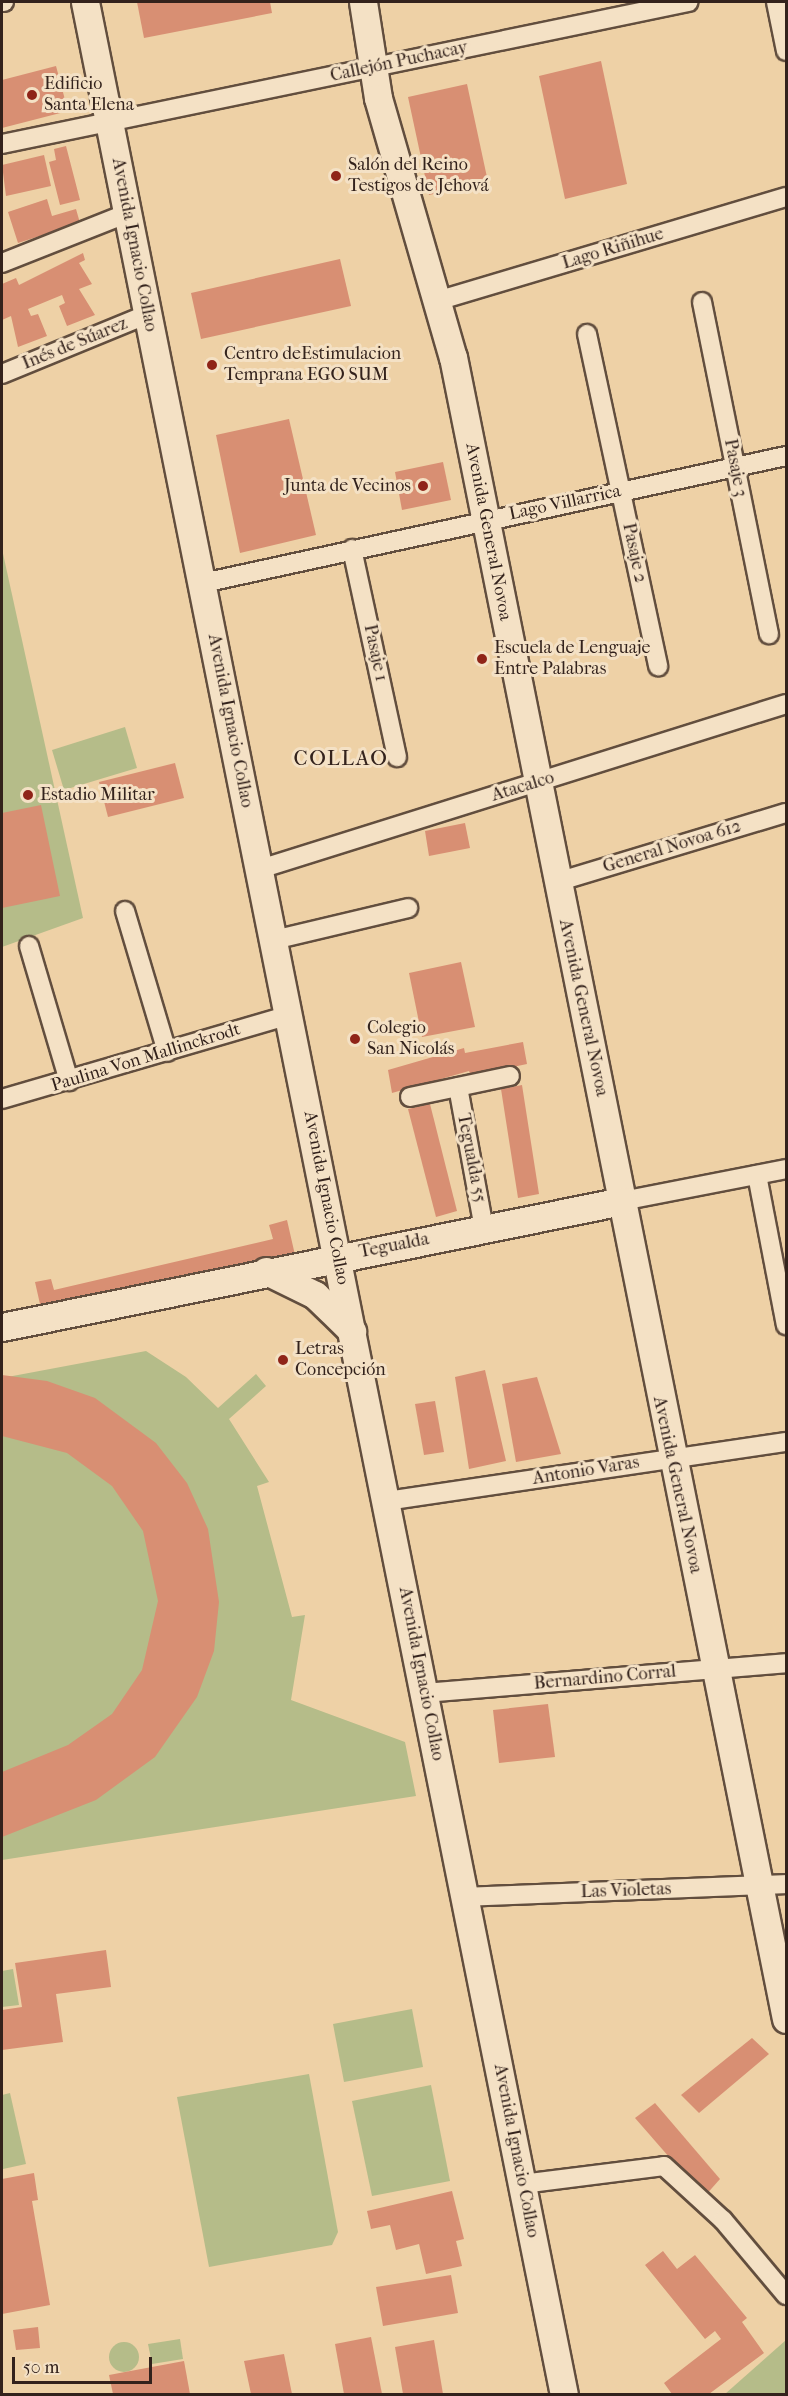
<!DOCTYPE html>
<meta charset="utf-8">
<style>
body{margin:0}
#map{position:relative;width:788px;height:2396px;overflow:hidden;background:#eed1a6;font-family:"IM FELL French Canon",serif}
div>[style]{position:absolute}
.green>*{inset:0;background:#b5bc89}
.round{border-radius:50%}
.building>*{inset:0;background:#d88f73}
.roads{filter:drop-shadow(2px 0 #624e3e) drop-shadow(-2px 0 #624e3e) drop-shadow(0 2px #624e3e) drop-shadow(0 -2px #624e3e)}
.street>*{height:18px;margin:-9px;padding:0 9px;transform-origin:9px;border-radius:9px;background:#f4e1c5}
.secondary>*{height:27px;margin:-13.5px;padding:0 13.5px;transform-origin:13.5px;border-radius:13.5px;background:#f4e1c5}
.dots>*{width:16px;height:16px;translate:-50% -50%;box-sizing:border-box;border:3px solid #f4e1c5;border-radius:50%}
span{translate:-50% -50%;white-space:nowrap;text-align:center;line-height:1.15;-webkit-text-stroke:6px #f4e1c5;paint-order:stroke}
.street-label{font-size:18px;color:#33221c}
.poi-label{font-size:18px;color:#33221c}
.left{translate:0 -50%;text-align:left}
.right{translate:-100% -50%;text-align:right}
.quarter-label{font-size:21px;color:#33221c;letter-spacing:1.5px}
.frame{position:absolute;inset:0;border:3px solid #33221c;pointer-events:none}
.scale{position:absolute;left:12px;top:2357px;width:140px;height:27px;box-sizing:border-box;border:3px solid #33221c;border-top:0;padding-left:8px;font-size:18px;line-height:21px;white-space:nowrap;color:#33221c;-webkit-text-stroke:4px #f4e1c5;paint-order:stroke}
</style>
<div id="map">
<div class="green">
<i style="clip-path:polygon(2px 549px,83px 918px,2px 947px)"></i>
<i style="clip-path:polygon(125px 727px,137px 768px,64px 790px,52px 750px)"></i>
<i style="clip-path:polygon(146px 1351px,186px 1377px,218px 1408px,256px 1374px,266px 1386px,229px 1419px,269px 1482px,257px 1486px,292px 1617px,305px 1615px,291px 1700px,405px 1742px,416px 1796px,2px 1860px,2px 1378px)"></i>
<i style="clip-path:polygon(13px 1969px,19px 2005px,2px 2007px,2px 1971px)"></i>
<i style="clip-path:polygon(412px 2009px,423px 2067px,344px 2082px,333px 2024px)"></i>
<i style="clip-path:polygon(309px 2074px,338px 2232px,332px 2245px,209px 2267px,177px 2097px)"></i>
<i style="clip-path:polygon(431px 2085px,450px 2181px,372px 2196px,352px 2101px)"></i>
<i style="clip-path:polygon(10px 2093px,26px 2164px,3px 2169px,2px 2095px)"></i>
<i style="clip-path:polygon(180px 2339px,183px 2359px,152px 2364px,148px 2344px)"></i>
<i style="clip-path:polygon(786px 2340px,786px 2394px,725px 2394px)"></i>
<i class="round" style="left:109px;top:2342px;width:30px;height:30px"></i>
</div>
<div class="building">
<i style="clip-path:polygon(137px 2px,270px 2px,272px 13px,144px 38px)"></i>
<i style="clip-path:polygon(601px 61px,627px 184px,565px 199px,539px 76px)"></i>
<i style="clip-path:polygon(56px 66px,68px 111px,2px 128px,2px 80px)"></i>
<i style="clip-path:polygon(467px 84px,488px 182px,429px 195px,408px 97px)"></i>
<i style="clip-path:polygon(66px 146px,80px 200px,60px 205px,49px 162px,56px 160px,54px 149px)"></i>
<i style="clip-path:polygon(44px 155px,51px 186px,6px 196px,2px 165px)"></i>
<i style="clip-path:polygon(47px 199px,52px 216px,76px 209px,80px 223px,18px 243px,8px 212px)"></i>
<i style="clip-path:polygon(83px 253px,85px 260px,79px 263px,92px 284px,79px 289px,95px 315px,67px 326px,59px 306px,65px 303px,62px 295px,28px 309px,31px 316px,38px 314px,47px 336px,18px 347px,11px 316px,2px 320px,2px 284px,16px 278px,19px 285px)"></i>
<i style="clip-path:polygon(340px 259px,351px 306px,201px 339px,191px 293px)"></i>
<i style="clip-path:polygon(289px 419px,316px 535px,240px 553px,216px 435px)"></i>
<i style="clip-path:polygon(443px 462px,451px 500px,402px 510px,395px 472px)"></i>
<i style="clip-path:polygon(175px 763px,184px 798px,108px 817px,99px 782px)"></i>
<i style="clip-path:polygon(41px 805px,60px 896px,2px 908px,2px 813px)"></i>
<i style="clip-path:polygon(465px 823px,470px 848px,429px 856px,425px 831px)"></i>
<i style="clip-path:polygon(461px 962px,475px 1027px,422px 1037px,409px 973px)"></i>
<i style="clip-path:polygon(523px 1042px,527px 1064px,471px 1076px,469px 1071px,392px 1093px,388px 1070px,464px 1048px,465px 1053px)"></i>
<i style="clip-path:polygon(522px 1085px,539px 1194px,518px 1198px,501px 1089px)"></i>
<i style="clip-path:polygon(430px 1104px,457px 1211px,436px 1217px,408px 1109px)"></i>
<i style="clip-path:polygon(287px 1220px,295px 1255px,42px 1313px,35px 1282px,51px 1279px,54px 1290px,273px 1239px,269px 1225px)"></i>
<i style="clip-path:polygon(485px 1370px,506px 1461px,469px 1469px,455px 1377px)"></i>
<i style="clip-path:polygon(2px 1375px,47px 1381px,95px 1398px,156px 1443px,187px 1483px,208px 1529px,219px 1602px,214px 1651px,197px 1697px,155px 1757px,96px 1800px,2px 1837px,2px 1772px,68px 1745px,112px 1714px,142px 1670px,158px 1601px,143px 1531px,112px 1486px,67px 1453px,2px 1436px)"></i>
<i style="clip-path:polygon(537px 1377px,561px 1454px,516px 1462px,502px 1384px)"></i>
<i style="clip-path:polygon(435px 1401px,444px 1452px,424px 1455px,415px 1404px)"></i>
<i style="clip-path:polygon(548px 1704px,555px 1757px,499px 1763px,493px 1710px)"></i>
<i style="clip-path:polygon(106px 1950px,111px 1987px,56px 1994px,63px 2042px,2px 2050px,2px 2010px,22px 2007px,15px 1963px)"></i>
<i style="clip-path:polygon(752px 2038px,769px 2054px,699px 2113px,681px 2095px)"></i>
<i style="clip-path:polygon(655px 2103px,720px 2179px,704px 2197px,635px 2118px)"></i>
<i style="clip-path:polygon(34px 2173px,38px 2200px,32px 2201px,50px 2305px,2px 2314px,2px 2179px)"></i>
<i style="clip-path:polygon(452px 2191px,464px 2239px,456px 2241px,462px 2266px,426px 2274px,419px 2244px,396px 2250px,390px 2225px,371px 2229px,367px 2211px)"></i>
<i style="clip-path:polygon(663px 2251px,677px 2269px,695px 2255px,747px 2318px,742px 2322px,764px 2353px,709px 2394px,672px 2394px,664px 2383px,721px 2339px,715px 2331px,705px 2339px,645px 2265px)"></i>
<i style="clip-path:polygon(451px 2275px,458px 2313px,383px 2326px,376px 2287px)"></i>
<i style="clip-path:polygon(38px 2327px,40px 2348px,16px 2350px,13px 2330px)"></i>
<i style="clip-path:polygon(371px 2337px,382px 2394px,344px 2394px,335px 2344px)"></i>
<i style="clip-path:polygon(434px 2340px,443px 2394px,403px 2394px,395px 2347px)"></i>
<i style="clip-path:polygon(284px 2354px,292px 2394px,251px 2394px,244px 2361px)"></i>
<i style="clip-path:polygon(184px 2361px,190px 2394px,113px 2394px,109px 2375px)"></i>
</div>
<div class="roads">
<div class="street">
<i style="left:2px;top:2px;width:2px"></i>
<i style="left:776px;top:2px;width:50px;rotate:78.5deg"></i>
<i style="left:2px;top:144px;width:701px;rotate:-11.69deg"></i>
<i style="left:2px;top:263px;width:136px;rotate:-21.6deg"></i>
<i style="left:440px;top:300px;width:361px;rotate:-16.6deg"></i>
<i style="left:702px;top:302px;width:339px;rotate:78.6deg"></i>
<i style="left:587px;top:334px;width:340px;rotate:77.9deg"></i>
<i style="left:2px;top:374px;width:158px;rotate:-22.3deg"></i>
<i style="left:352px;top:549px;width:213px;rotate:77.8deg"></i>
<i style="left:203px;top:583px;width:597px;rotate:-12.29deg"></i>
<i style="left:260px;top:869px;width:551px;rotate:-17.42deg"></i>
<i style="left:557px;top:882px;width:239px;rotate:-16.8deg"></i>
<i style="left:125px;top:911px;width:147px;rotate:73.4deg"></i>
<i style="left:274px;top:940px;width:138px;rotate:-13.4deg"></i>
<i style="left:29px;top:946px;width:141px;rotate:73.5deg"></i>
<i style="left:458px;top:1087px;width:143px;rotate:79.6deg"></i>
<i style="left:410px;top:1097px;width:102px;rotate:-11.9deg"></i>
<i style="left:2px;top:1099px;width:299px;rotate:-16.3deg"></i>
<i style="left:757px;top:1175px;width:153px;rotate:79.1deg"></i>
<i style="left:622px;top:1201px;width:167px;rotate:-11deg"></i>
<i style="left:386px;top:1501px;width:404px;rotate:-8.4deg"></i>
<i style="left:424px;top:1693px;width:363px;rotate:-4.7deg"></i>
<i style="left:465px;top:1897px;width:321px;rotate:-2.3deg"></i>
<i style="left:522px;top:2184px;width:143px;rotate:-7.2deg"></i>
<i style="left:664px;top:2166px;width:80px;rotate:42.5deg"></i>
<i style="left:723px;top:2220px;width:98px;rotate:50deg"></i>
</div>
<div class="secondary">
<i style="left:85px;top:2px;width:2439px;rotate:78.68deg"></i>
<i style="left:363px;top:2px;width:97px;rotate:81.1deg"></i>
<i style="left:378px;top:98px;width:270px;rotate:73.9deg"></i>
<i style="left:453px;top:357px;width:1695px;rotate:78.67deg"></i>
<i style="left:266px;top:1271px;width:55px;rotate:26.1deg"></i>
<i style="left:315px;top:1295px;width:52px;rotate:44.2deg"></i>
<i style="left:2px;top:1327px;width:633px;rotate:-11.49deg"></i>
</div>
</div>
<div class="dots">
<i style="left:32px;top:95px;background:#8f2418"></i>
<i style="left:336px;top:176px;background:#8f2418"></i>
<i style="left:212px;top:365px;background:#8f2418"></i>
<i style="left:423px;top:486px;background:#8f2418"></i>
<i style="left:482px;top:659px;background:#8f2418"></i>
<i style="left:28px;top:795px;background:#8f2418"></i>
<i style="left:355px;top:1039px;background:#8f2418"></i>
<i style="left:283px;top:1360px;background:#8f2418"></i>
</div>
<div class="street-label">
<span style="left:399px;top:62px;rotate:-12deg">Callejón Puchacay</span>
<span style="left:134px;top:245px;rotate:79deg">Avenida Ignacio Collao</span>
<span style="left:613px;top:249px;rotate:-17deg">Lago Riñihue</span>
<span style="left:75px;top:344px;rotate:-22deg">Inés de Súarez</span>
<span style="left:735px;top:468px;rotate:79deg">Pasaje 3</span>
<span style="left:565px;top:503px;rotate:-12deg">Lago Villarrica</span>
<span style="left:488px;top:532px;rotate:79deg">Avenida General Novoa</span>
<span style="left:634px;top:553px;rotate:78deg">Pasaje 2</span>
<span style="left:375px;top:653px;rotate:78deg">Pasaje 1</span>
<span style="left:230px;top:721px;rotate:79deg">Avenida Ignacio Collao</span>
<span style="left:523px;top:787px;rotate:-17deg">Atacalco</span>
<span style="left:672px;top:847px;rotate:-17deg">General Novoa 612</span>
<span style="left:583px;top:1008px;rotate:78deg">Avenida General Novoa</span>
<span style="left:146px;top:1058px;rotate:-17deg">Paulina Von Mallinckrodt</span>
<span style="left:471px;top:1158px;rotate:79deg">Tegualda 55</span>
<span style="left:326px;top:1198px;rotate:79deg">Avenida Ignacio Collao</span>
<span style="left:394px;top:1246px;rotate:-11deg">Tegualda</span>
<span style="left:586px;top:1471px;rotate:-9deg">Antonio Varas</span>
<span style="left:677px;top:1485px;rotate:78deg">Avenida General Novoa</span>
<span style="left:421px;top:1674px;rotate:79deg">Avenida Ignacio Collao</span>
<span style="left:605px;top:1678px;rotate:-5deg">Bernardino Corral</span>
<span style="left:626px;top:1891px;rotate:-2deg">Las Violetas</span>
<span style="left:516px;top:2151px;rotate:79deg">Avenida Ignacio Collao</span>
</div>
<div class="poi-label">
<span class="left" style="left:44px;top:95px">Edificio<br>Santa Elena</span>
<span class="left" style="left:348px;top:176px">Salón del Reino<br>Testigos de Jehová</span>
<span class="left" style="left:224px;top:365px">Centro deEstimulacion<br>Temprana EGO SUM</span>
<span class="right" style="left:411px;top:486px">Junta de Vecinos</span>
<span class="left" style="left:494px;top:659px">Escuela de Lenguaje<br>Entre Palabras</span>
<span class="left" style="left:40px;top:795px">Estadio Militar</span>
<span class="left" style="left:367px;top:1039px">Colegio<br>San Nicolás</span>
<span class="left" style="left:295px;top:1360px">Letras<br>Concepción</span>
</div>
<div class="quarter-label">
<span style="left:341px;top:758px">COLLAO</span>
</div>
<div class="frame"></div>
<div class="scale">50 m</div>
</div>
